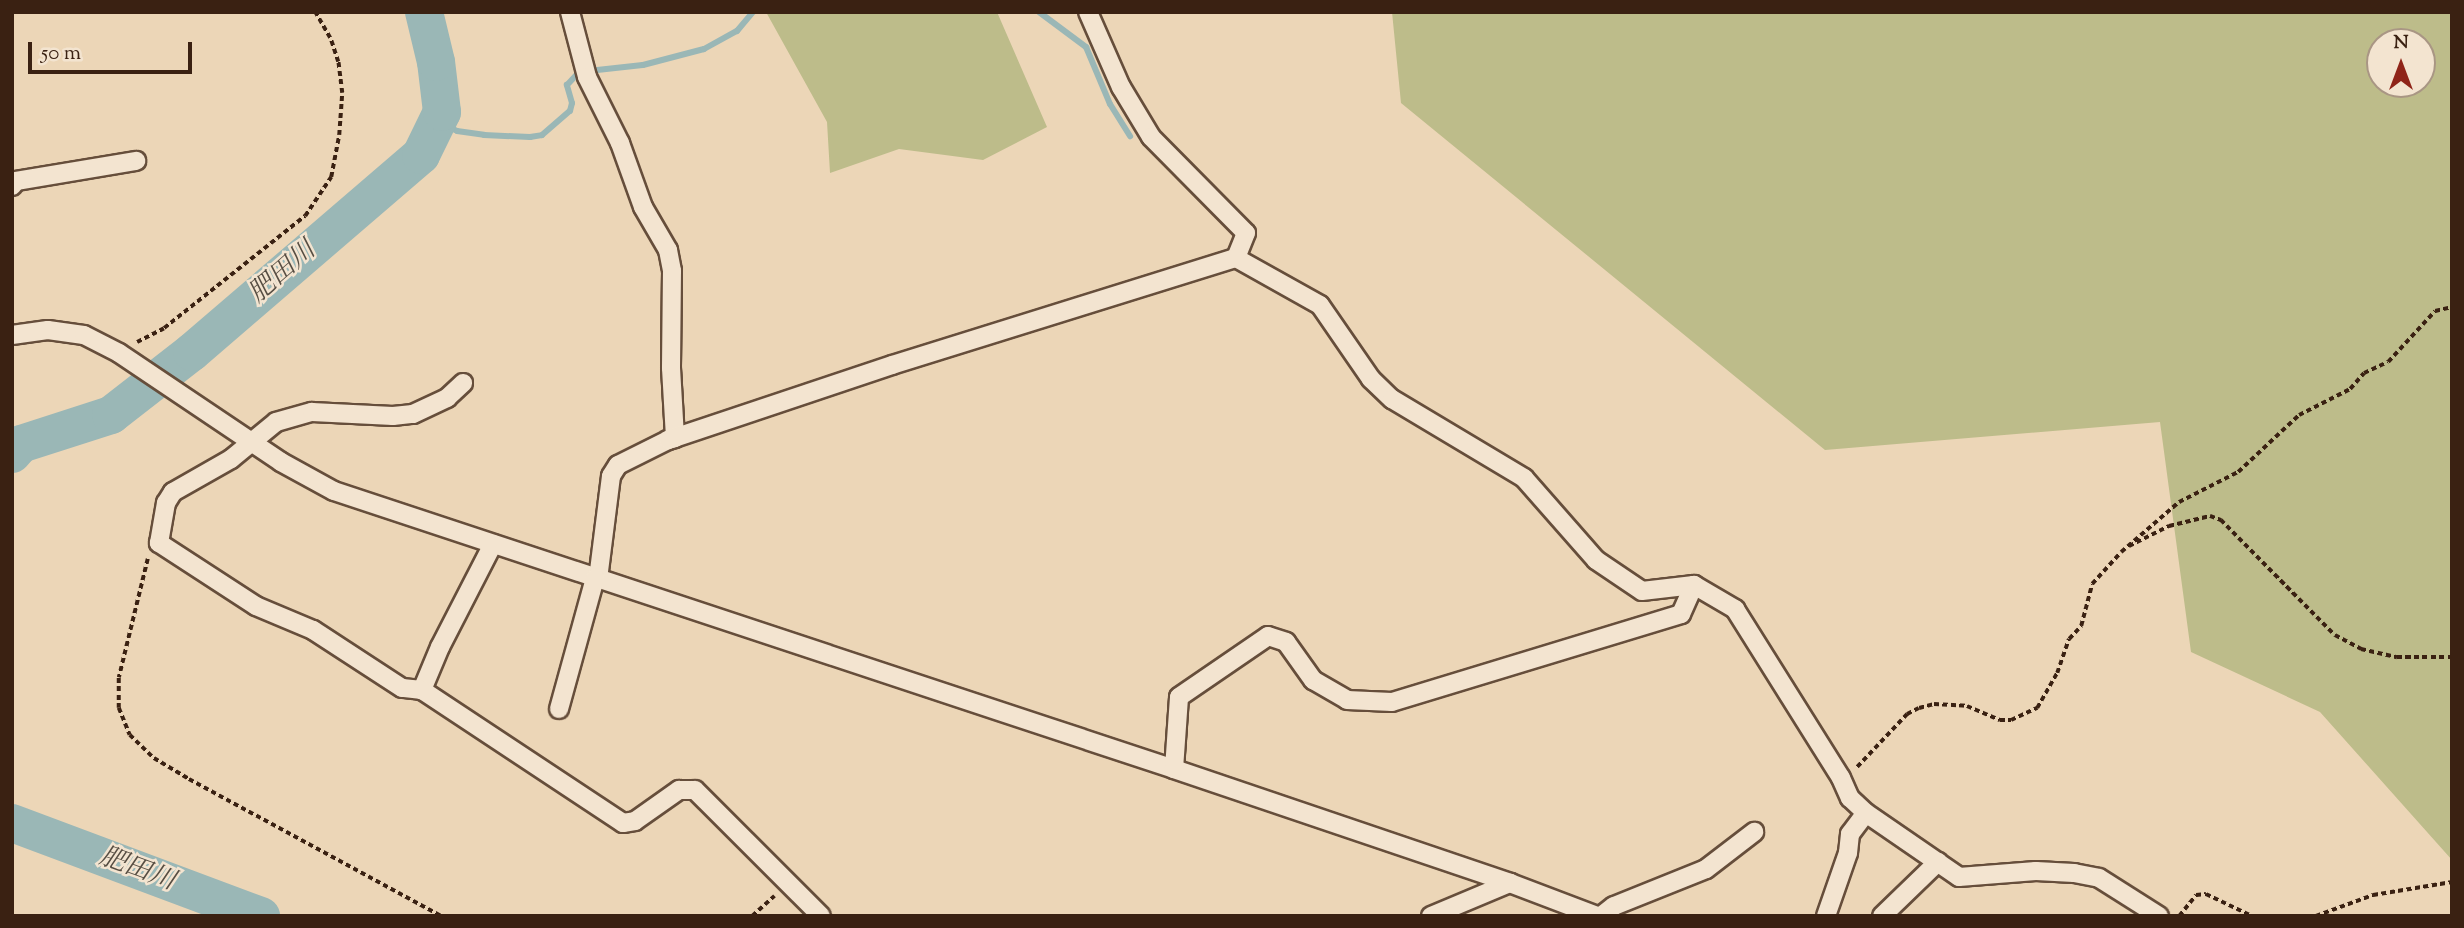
<!DOCTYPE html>
<meta charset="utf-8">
<style>
body{margin:0}
#map{position:relative;width:2464px;height:928px;overflow:hidden;background:#ecd6b7;font-family:"Sorts Mill Goudy","Noto Serif JP",serif}
div>[style]{position:absolute}
.green>*{inset:0;background:#bdbc8a}
.stream>*{height:6px;margin:-3px;padding:0 3px;transform-origin:3px;border-radius:3px;background:#9ab7b6}
.river>*{height:38px;margin:-19px;padding:0 19px;transform-origin:19px;border-radius:19px;background:#9ab7b6}
.path>*{height:3.5px;margin-top:-1.75px;transform-origin:0;background:repeating-linear-gradient(90deg,#3a2112 0 5px,transparent 0 8.5px)}
.roads{filter:drop-shadow(2px 0 #664e3b) drop-shadow(-2px 0 #664e3b) drop-shadow(0 2px #664e3b) drop-shadow(0 -2px #664e3b)}
.street>*{height:18px;margin:-9px;padding:0 9px;transform-origin:9px;border-radius:9px;background:#f3e4d0}
span{translate:-50% -50%;white-space:nowrap;text-align:center;line-height:1.15;-webkit-text-stroke:5px #f3e4d0;paint-order:stroke}
.water-label{font-size:26px;color:#574e43;font-style:italic}
.frame{position:absolute;inset:0;border:14px solid #3a2112;pointer-events:none}
.north{position:absolute;left:2366px;top:28px;width:70px;height:70px;box-sizing:border-box;background:#f3e4d0;border:2px solid #a99684;border-radius:50%;rotate:0deg;font-size:19px;font-weight:700;line-height:28px;text-align:center;color:#3a2112}
.north::after{content:'';display:block;margin:auto;width:24px;height:32px;background:#8f2418;clip-path:polygon(50% 0,100% 100%,50% 72%,0 100%)}
.scale{position:absolute;left:28px;top:42px;width:164px;height:32px;box-sizing:border-box;border:4px solid #3a2112;border-top:0;padding-left:9px;font-size:21px;line-height:24px;white-space:nowrap;color:#3a2112;-webkit-text-stroke:5px #f3e4d0;paint-order:stroke}
</style>
<div id="map">
<div class="green">
<i style="clip-path:polygon(766px 12px,997px 12px,1047px 127px,983px 160px,899px 149px,830px 173px,827px 122px)"></i>
<i style="clip-path:polygon(evenodd,1392px 12px,2452px 12px,2452px 860px,2320px 712px,2191px 652px,2160px 422px,1825px 450px,1401px 103px,1392px 12px,2380px 42px,2422px 42px,2422px 84px,2380px 84px,2380px 42px)"></i>
</div>
<div class="stream">
<i style="left:1039px;top:12px;width:59px;rotate:36.7deg"></i>
<i style="left:1086px;top:47px;width:62px;rotate:67.2deg"></i>
<i style="left:1110px;top:104px;width:38px;rotate:58deg"></i>
<i style="left:438px;top:122px;width:21px;rotate:25deg"></i>
<i style="left:457px;top:131px;width:27px;rotate:8deg"></i>
<i style="left:484px;top:135px;width:46px;rotate:2.5deg"></i>
<i style="left:530px;top:137px;width:12px;rotate:-9deg"></i>
<i style="left:542px;top:135px;width:37px;rotate:-41deg"></i>
<i style="left:570px;top:111px;width:8px;rotate:-76deg"></i>
<i style="left:572px;top:103px;width:19px;rotate:-106deg"></i>
<i style="left:567px;top:85px;width:18px;rotate:-47deg"></i>
<i style="left:579px;top:72px;width:64px;rotate:-6.2deg"></i>
<i style="left:643px;top:65px;width:63px;rotate:-14.7deg"></i>
<i style="left:704px;top:49px;width:38px;rotate:-29deg"></i>
<i style="left:737px;top:31px;width:25px;rotate:-50deg"></i>
</div>
<div class="river">
<i style="left:12px;top:454px;width:13px;rotate:-48deg"></i>
<i style="left:21px;top:444px;width:95px;rotate:-17.9deg"></i>
<i style="left:111px;top:415px;width:103px;rotate:-37.9deg"></i>
<i style="left:192px;top:352px;width:302px;rotate:-40.7deg"></i>
<i style="left:421px;top:155px;width:48px;rotate:-64deg"></i>
<i style="left:442px;top:112px;width:50px;rotate:-96.8deg"></i>
<i style="left:436px;top:62px;width:51px;rotate:-103.5deg"></i>
<i style="left:12px;top:823px;width:266px;rotate:20.5deg"></i>
</div>
<div class="path">
<i style="left:137px;top:342px;width:30px;rotate:-27deg"></i>
<i style="left:164px;top:328px;width:180px;rotate:-38.5deg"></i>
<i style="left:305px;top:216px;width:47px;rotate:-56.3deg"></i>
<i style="left:331px;top:177px;width:43px;rotate:-79.2deg"></i>
<i style="left:339px;top:135px;width:42px;rotate:-85.9deg"></i>
<i style="left:342px;top:93px;width:31px;rotate:-97deg"></i>
<i style="left:338px;top:62px;width:25px;rotate:-108deg"></i>
<i style="left:330px;top:38px;width:30px;rotate:-120deg"></i>
<i style="left:2129px;top:546px;width:45px;rotate:-26.6deg"></i>
<i style="left:2169px;top:526px;width:42px;rotate:-13.7deg"></i>
<i style="left:2210px;top:516px;width:12px;rotate:20deg"></i>
<i style="left:2221px;top:520px;width:162px;rotate:45.3deg"></i>
<i style="left:2335px;top:635px;width:30px;rotate:28deg"></i>
<i style="left:2361px;top:649px;width:37px;rotate:13deg"></i>
<i style="left:2397px;top:657px;width:55px"></i>
<i style="left:148px;top:559px;width:122px;rotate:103.7deg"></i>
<i style="left:119px;top:678px;width:30px;rotate:90deg"></i>
<i style="left:119px;top:708px;width:29px;rotate:68deg"></i>
<i style="left:130px;top:735px;width:33px;rotate:44deg"></i>
<i style="left:154px;top:758px;width:41px;rotate:31deg"></i>
<i style="left:189px;top:779px;width:287px;rotate:28.5deg"></i>
<i style="left:1857px;top:767px;width:73px;rotate:-46.7deg"></i>
<i style="left:1907px;top:714px;width:13px;rotate:-27deg"></i>
<i style="left:1919px;top:708px;width:16px;rotate:-15deg"></i>
<i style="left:1934px;top:704px;width:33px;rotate:3deg"></i>
<i style="left:1967px;top:706px;width:36px;rotate:23deg"></i>
<i style="left:2000px;top:720px;width:11px"></i>
<i style="left:2011px;top:720px;width:29px;rotate:-25deg"></i>
<i style="left:2037px;top:708px;width:40px;rotate:-60.3deg"></i>
<i style="left:2057px;top:673px;width:36px;rotate:-71deg"></i>
<i style="left:2069px;top:639px;width:18px;rotate:-47deg"></i>
<i style="left:2081px;top:626px;width:43px;rotate:-75.3deg"></i>
<i style="left:2092px;top:584px;width:43px;rotate:-47.8deg"></i>
<i style="left:2121px;top:552px;width:77px;rotate:-40.8deg"></i>
<i style="left:2179px;top:502px;width:66px;rotate:-27deg"></i>
<i style="left:2238px;top:472px;width:83px;rotate:-43.1deg"></i>
<i style="left:2299px;top:415px;width:57px;rotate:-27deg"></i>
<i style="left:2350px;top:389px;width:21px;rotate:-49deg"></i>
<i style="left:2364px;top:373px;width:26px;rotate:-25deg"></i>
<i style="left:2388px;top:362px;width:69px;rotate:-47.3deg"></i>
<i style="left:2435px;top:311px;width:17px;rotate:-13deg"></i>
<i style="left:752px;top:916px;width:30px;rotate:-42deg"></i>
<i style="left:2179px;top:916px;width:27px;rotate:-51deg"></i>
<i style="left:2196px;top:895px;width:10px;rotate:-6deg"></i>
<i style="left:2206px;top:894px;width:51px;rotate:25.6deg"></i>
<i style="left:2316px;top:916px;width:61px;rotate:-20.2deg"></i>
<i style="left:2373px;top:895px;width:80px;rotate:-9.3deg"></i>
</div>
<div class="roads">
<div class="street">
<i style="left:570px;top:12px;width:67px;rotate:75.3deg"></i>
<i style="left:587px;top:77px;width:74px;rotate:63.4deg"></i>
<i style="left:620px;top:143px;width:68px;rotate:70.2deg"></i>
<i style="left:643px;top:207px;width:50px;rotate:59.8deg"></i>
<i style="left:668px;top:250px;width:21px;rotate:79deg"></i>
<i style="left:672px;top:271px;width:97px;rotate:90.6deg"></i>
<i style="left:671px;top:368px;width:70px;rotate:86.7deg"></i>
<i style="left:675px;top:438px;width:7px;rotate:164deg"></i>
<i style="left:1088px;top:12px;width:82px;rotate:66.3deg"></i>
<i style="left:1121px;top:87px;width:58px;rotate:59deg"></i>
<i style="left:1151px;top:137px;width:135px;rotate:45.3deg"></i>
<i style="left:1246px;top:233px;width:27px;rotate:112deg"></i>
<i style="left:12px;top:186px;width:6px;rotate:-51deg"></i>
<i style="left:16px;top:181px;width:122px;rotate:-9.5deg"></i>
<i style="left:12px;top:335px;width:36px;rotate:-8deg"></i>
<i style="left:48px;top:330px;width:36px;rotate:8deg"></i>
<i style="left:84px;top:335px;width:39px;rotate:27deg"></i>
<i style="left:119px;top:353px;width:195px;rotate:33.9deg"></i>
<i style="left:281px;top:462px;width:60px;rotate:28.7deg"></i>
<i style="left:334px;top:491px;width:885px;rotate:18.31deg"></i>
<i style="left:1174px;top:769px;width:355px;rotate:18.7deg"></i>
<i style="left:1510px;top:883px;width:93px;rotate:20.8deg"></i>
<i style="left:493px;top:544px;width:116px;rotate:117.2deg"></i>
<i style="left:440px;top:647px;width:47px;rotate:112.7deg"></i>
<i style="left:422px;top:690px;width:241px;rotate:33.5deg"></i>
<i style="left:623px;top:823px;width:12px;rotate:-9deg"></i>
<i style="left:635px;top:821px;width:54px;rotate:-35.2deg"></i>
<i style="left:679px;top:790px;width:16px"></i>
<i style="left:695px;top:790px;width:178px;rotate:45deg"></i>
<i style="left:598px;top:579px;width:104px;rotate:-82.8deg"></i>
<i style="left:611px;top:476px;width:13px;rotate:-58deg"></i>
<i style="left:618px;top:465px;width:56px;rotate:-26.6deg"></i>
<i style="left:668px;top:440px;width:236px;rotate:-18.5deg"></i>
<i style="left:892px;top:365px;width:360px;rotate:-17.3deg"></i>
<i style="left:1236px;top:258px;width:96px;rotate:29.2deg"></i>
<i style="left:1320px;top:305px;width:90px;rotate:55.4deg"></i>
<i style="left:1371px;top:379px;width:29px;rotate:44deg"></i>
<i style="left:1392px;top:399px;width:154px;rotate:30.9deg"></i>
<i style="left:1524px;top:478px;width:109px;rotate:48.7deg"></i>
<i style="left:1596px;top:560px;width:55px;rotate:34deg"></i>
<i style="left:1642px;top:591px;width:52px;rotate:-6.6deg"></i>
<i style="left:1694px;top:585px;width:48px;rotate:30.3deg"></i>
<i style="left:1735px;top:609px;width:199px;rotate:57.9deg"></i>
<i style="left:1841px;top:778px;width:22px;rotate:66deg"></i>
<i style="left:1850px;top:798px;width:22px;rotate:43deg"></i>
<i style="left:1866px;top:813px;width:113px;rotate:34.5deg"></i>
<i style="left:1959px;top:877px;width:77px;rotate:-4.5deg"></i>
<i style="left:2036px;top:871px;width:38px;rotate:3deg"></i>
<i style="left:2074px;top:873px;width:25px;rotate:11deg"></i>
<i style="left:2099px;top:878px;width:71px;rotate:32.3deg"></i>
<i style="left:422px;top:690px;width:20px;rotate:-174deg"></i>
<i style="left:402px;top:688px;width:106px;rotate:-146.9deg"></i>
<i style="left:313px;top:630px;width:62px;rotate:-157.2deg"></i>
<i style="left:256px;top:606px;width:116px;rotate:-147deg"></i>
<i style="left:159px;top:543px;width:41px;rotate:-80.1deg"></i>
<i style="left:166px;top:503px;width:13px;rotate:-58deg"></i>
<i style="left:173px;top:492px;width:67px;rotate:-29.6deg"></i>
<i style="left:231px;top:459px;width:58px;rotate:-39.4deg"></i>
<i style="left:276px;top:422px;width:37px;rotate:-16deg"></i>
<i style="left:312px;top:412px;width:81px;rotate:2.8deg"></i>
<i style="left:393px;top:416px;width:20px;rotate:-6deg"></i>
<i style="left:413px;top:414px;width:38px;rotate:-25deg"></i>
<i style="left:447px;top:398px;width:22px;rotate:-43deg"></i>
<i style="left:559px;top:709px;width:136px;rotate:-74.6deg"></i>
<i style="left:1174px;top:769px;width:72px;rotate:-86deg"></i>
<i style="left:1179px;top:697px;width:108px;rotate:-34.4deg"></i>
<i style="left:1268px;top:636px;width:19px;rotate:18deg"></i>
<i style="left:1286px;top:642px;width:47px;rotate:54.6deg"></i>
<i style="left:1313px;top:680px;width:39px;rotate:30deg"></i>
<i style="left:1347px;top:700px;width:45px;rotate:2.5deg"></i>
<i style="left:1392px;top:702px;width:302px;rotate:-16.9deg"></i>
<i style="left:1681px;top:614px;width:32px;rotate:-66deg"></i>
<i style="left:1431px;top:916px;width:86px;rotate:-22.7deg"></i>
<i style="left:1601px;top:916px;width:16px;rotate:-38deg"></i>
<i style="left:1614px;top:906px;width:99px;rotate:-21.9deg"></i>
<i style="left:1706px;top:869px;width:61px;rotate:-37.6deg"></i>
<i style="left:1826px;top:916px;width:67px;rotate:-70.8deg"></i>
<i style="left:1848px;top:853px;width:19px;rotate:-84deg"></i>
<i style="left:1850px;top:834px;width:26px;rotate:-53deg"></i>
<i style="left:1882px;top:916px;width:78px;rotate:-44deg"></i>
</div>
</div>
<div class="water-label">
<span style="left:283px;top:273px;rotate:-41deg">肥田川</span>
<span style="left:137px;top:870px;rotate:20deg">肥田川</span>
</div>
<div class="frame"></div>
<div class="north">N</div>
<div class="scale">50 m</div>
</div>
